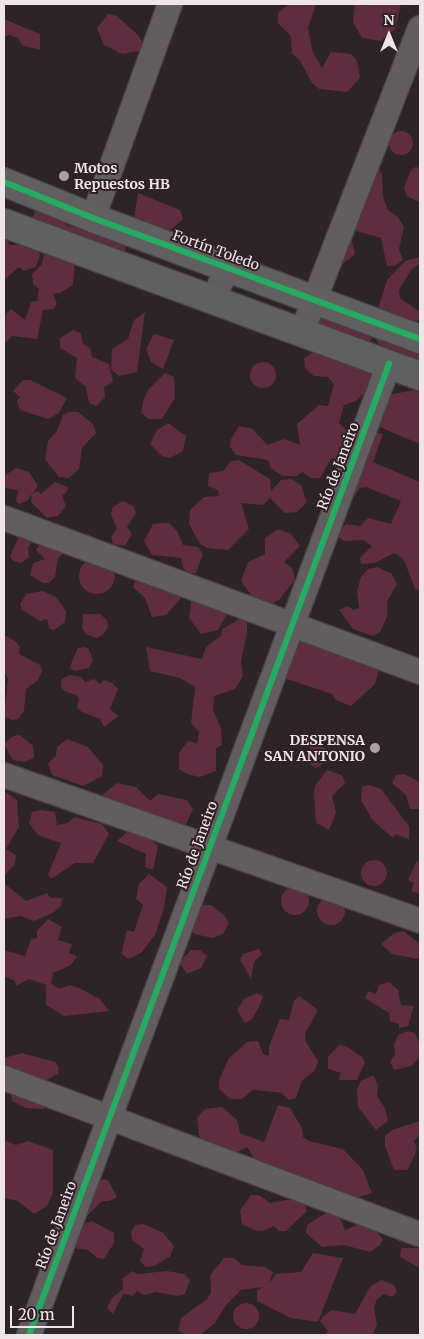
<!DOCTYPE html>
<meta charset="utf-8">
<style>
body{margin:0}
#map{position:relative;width:424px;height:1339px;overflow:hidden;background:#2c2426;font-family:Merriweather,serif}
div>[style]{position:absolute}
.green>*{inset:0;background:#602c40}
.round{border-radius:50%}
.roads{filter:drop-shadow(1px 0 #484143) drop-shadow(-1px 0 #484143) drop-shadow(0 1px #484143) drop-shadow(0 -1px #484143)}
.street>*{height:24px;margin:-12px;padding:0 12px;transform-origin:12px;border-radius:12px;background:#625d5e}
.secondary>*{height:28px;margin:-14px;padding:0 14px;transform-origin:14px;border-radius:14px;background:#616061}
.cycleway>*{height:6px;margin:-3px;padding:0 3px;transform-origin:3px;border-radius:3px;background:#26ab63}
.dots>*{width:14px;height:14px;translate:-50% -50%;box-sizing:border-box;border:2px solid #2f2125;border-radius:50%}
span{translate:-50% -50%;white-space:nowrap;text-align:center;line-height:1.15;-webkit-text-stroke:4px #2f2125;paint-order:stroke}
.poi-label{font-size:14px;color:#efe5e8;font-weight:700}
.left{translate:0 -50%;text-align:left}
.right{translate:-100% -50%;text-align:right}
.street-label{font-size:14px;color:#efe5e8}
.frame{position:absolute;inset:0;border:5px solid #efe5e8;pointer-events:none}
.north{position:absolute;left:364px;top:10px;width:50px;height:50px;-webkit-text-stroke:4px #2f2125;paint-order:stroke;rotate:0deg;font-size:14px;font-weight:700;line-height:20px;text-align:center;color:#efe5e8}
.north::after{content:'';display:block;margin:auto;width:18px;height:22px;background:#efe5e8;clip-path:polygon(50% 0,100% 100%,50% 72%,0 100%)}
.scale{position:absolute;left:10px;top:1306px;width:64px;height:22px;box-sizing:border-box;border:2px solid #efe5e8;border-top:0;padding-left:6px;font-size:15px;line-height:18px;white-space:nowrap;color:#efe5e8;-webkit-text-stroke:4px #2f2125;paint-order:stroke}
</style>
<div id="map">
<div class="green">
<i style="clip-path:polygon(289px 4px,316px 4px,308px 28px,313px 53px,322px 68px,331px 52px,351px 54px,357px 61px,360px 78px,347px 92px,319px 89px,312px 83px,299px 59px,292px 54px,291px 36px,278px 23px,278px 13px)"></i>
<i style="clip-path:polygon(355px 4px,401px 4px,395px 29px,381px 41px,362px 38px,353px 22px)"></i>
<i style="clip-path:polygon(108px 14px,117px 16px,138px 35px,143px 43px,139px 51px,122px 54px,104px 45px,97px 28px)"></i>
<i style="clip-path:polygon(4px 19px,40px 34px,40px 50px,22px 45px,18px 38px,10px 35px,4px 36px)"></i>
<i class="round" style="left:389px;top:131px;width:24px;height:24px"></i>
<i style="clip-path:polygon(377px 165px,382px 175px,383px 197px,388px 210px,398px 217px,404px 227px,399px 249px,403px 260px,395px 266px,387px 266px,381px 238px,356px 231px,351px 237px,355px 254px,343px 264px,338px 262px)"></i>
<i style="clip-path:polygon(415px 167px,420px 168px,419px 202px,407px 196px,404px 188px,411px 170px)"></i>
<i style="clip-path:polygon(138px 193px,180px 210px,183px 219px,167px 233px,134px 219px)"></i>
<i style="clip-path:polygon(37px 209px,63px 215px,67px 226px,96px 229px,125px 242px,125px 251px,117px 255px,30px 221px)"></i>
<i style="clip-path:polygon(4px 237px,10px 245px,35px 245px,40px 255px,36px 267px,24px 271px,19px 267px,4px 280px)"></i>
<i style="clip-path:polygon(55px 249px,75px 262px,73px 285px,60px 293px,53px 294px,57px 304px,53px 309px,43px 310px,37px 339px,12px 336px,4px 344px,6px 314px,11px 309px,25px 320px,31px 302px,37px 301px,39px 289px,33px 284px,32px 274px,42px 264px,44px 254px)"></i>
<i style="clip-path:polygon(420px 257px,420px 263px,411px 270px,399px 290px,400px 298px,420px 312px,420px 320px,407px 323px,377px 312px,387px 280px,405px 261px)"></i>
<i style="clip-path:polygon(316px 304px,373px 335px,368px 345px,312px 324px)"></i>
<i style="clip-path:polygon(145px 312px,137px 372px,119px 376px,111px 369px,112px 349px,128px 339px,134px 320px)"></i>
<i style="clip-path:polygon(420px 329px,420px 372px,379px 344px,375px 338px,379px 332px)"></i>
<i style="clip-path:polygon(73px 330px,81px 333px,83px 344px,90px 348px,92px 357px,109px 364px,113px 382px,104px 387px,105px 397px,96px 406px,89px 403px,86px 387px,75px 378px,77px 358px,60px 348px,60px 338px)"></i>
<i style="clip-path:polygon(154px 334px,174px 340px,163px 369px,151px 362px,146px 349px)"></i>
<i style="clip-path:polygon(316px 351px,372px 372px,373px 381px,366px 391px,356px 401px,344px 405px,339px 423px,346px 430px,359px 433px,343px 461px,331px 459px,320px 478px,311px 478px,302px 472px,297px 476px,282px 476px,271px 468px,268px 460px,236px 455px,230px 447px,231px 439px,239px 426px,253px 429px,267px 445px,284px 439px,300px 445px,297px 424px,319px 405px,328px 406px,334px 384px,328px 377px,314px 376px,305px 369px,304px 358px)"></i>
<i class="round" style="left:250px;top:362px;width:26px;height:26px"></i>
<i style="clip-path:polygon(165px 373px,174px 377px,175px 398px,162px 419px,149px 419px,141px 413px,143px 402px,148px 390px)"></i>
<i style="clip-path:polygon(23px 380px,30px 380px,67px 398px,59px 413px,48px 419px,20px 410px,17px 401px,20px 397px,13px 391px)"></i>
<i style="clip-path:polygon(420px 389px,420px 444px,375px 425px,382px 396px)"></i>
<i style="clip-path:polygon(69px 412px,78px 412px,93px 424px,96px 433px,82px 448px,79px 469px,69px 478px,59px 477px,45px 459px,48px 441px,57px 431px,63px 415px)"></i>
<i style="clip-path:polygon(168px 423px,186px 436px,183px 451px,170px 458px,162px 456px,150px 444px,157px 430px)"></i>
<i style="clip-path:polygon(371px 431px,383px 434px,373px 462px,420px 482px,420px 590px,415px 589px,404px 560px,398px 555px,394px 553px,375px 563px,361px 564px,360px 558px,372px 546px,363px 540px,344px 541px,336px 535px,346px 524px,360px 526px,368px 518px,391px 524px,401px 501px,366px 487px,360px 488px,344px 511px,356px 475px,364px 474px,354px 471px)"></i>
<i style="clip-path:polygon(239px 460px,270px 479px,271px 491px,281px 480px,292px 479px,301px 485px,307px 502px,297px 512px,285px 513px,270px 498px,263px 505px,241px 503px,249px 529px,228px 550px,207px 548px,200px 544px,189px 524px,190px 510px,204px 497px,219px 496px,218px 490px,208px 486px,209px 473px,223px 471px,231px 461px)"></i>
<i style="clip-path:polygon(16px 468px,29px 472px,38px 486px,27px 501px,19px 504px,16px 501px,18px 490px,4px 488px,4px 476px)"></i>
<i style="clip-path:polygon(55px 482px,68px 487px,67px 492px,62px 495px,66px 506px,58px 516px,47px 518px,31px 502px,32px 494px,38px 491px,41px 494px)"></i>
<i style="clip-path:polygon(122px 501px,133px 506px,136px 513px,127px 527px,132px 534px,125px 546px,113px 544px,111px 537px,117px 528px,111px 515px,112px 508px)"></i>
<i style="clip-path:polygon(160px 523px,169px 523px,177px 531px,183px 545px,198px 547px,203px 554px,196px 573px,189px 573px,183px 568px,181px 558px,152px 555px,144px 541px,153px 524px)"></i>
<i style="clip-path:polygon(278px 529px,291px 534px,300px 546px,284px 562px,293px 569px,295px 580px,279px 600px,268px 605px,253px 598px,241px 581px,248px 562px,265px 554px,265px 538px)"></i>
<i style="clip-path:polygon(20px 534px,33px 541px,28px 547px,29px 557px,21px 563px,13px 561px,10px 556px)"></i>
<i style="clip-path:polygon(41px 543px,65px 551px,58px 559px,55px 577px,49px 583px,43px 583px,30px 575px,33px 563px,45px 559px,36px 550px)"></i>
<i class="round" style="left:79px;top:558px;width:36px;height:36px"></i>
<i style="clip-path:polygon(377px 567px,392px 574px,397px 584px,387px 602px,387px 617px,380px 632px,373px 636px,353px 629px,339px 610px,348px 606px,353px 610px,359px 608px,357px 591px,361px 577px,368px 569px)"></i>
<i style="clip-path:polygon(136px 578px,183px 596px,166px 615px,152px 617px,145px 598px,133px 587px)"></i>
<i style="clip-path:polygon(43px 591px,56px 597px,66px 611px,65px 622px,54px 630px,49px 628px,47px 619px,40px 621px,22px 610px,20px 604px,26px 594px)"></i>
<i style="clip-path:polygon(192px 594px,230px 609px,218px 630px,201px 634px,189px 618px)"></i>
<i style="clip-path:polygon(83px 614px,100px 614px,107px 620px,108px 627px,103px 635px,97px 638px,87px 635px,82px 629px)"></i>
<i style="clip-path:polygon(240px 619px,247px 622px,247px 632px,241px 661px,243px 676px,235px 689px,214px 696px,213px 710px,221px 728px,222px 745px,216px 748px,216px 771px,200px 777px,187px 774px,179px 769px,179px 753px,188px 741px,197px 743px,199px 732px,191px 723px,195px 687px,180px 678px,150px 671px,146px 647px,202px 659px,206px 647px,221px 636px,222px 629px)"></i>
<i style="clip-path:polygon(4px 635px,15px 641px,20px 647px,19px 654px,40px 665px,42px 671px,38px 680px,26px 689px,24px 711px,18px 719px,12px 720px,4px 717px,8px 679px,4px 671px)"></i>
<i style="clip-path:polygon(294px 639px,316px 643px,379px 669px,375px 684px,351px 706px,336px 700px,332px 694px,287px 679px,277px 684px)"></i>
<i style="clip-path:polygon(84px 647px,89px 649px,93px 660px,89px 668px,75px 671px,70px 668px,72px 661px,78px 648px)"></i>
<i style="clip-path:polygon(70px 675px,81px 677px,85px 682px,94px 679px,100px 684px,104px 680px,112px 683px,118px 689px,110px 709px,119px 716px,104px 727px,100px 719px,82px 712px,77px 707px,79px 699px,76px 695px,64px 691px,61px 686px,62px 679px)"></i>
<i style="clip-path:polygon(20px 735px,33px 746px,34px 758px,24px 762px,13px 760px,4px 744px,13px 736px)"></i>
<i style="clip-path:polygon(67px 739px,88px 747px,103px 765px,102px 776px,83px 786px,52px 775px,48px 763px,56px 756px,57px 747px)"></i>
<i style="clip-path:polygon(317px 743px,323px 743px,327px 756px,324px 763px,316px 768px,302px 758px,311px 746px)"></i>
<i style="clip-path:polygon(327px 770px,342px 775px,345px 783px,332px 796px,336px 813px,329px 830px,316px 823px,314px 793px,315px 786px)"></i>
<i style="clip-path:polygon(404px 774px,420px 782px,420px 809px,410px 809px,406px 795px,392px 783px,396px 775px)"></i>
<i style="clip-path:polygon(117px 783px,136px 787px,150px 801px,158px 794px,187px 800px,193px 809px,186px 824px,170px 838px,97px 813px,101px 796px)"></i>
<i style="clip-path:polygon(369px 785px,381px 789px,409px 826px,409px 839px,395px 834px,393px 838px,373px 821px,361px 800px,362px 787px)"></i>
<i style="clip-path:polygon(4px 791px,17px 800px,19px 827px,6px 849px,16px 855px,15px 864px,4px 876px)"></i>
<i style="clip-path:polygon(40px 810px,55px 812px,57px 825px,68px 823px,74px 817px,102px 824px,109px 834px,93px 863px,75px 863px,51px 879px,48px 875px,61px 843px,38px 835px,29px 823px,32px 812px)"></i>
<i style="clip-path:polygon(127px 832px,147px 836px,158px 846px,153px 870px,145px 867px,146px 854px,117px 841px)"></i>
<i class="round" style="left:361px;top:860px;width:26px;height:26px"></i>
<i style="clip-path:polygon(420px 861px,420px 893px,419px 894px,411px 891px,414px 883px,408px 880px,416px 862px)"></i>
<i style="clip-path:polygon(149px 874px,167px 887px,164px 908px,155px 935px,141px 953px,128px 959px,122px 954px,123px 946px,127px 930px,134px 932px,143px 905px,136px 899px,139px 884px)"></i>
<i style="clip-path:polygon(4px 883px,26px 901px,47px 893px,50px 898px,62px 898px,61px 906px,53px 913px,34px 921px,20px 916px,4px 919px)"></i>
<i class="round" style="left:281px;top:887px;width:28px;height:28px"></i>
<i class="round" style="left:317px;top:897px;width:28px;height:28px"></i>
<i style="clip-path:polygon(199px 905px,211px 905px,224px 915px,229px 923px,223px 934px,213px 938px,194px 934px,188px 925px)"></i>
<i style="clip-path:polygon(48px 919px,62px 927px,58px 940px,72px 944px,69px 953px,77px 956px,71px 965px,53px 973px,51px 983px,59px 989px,70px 985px,79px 988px,100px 999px,109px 1011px,64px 1016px,46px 1005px,46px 985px,29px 979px,16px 986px,15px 981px,4px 976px,4px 950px,25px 956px,31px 939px,37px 938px,37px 931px)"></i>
<i style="clip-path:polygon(403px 931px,420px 944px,418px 959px,392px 954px,381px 944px,394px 933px)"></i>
<i style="clip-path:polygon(259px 949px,262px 954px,254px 962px,251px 979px,240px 959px,243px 954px)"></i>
<i style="clip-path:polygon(191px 950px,200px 950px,207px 956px,201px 968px,187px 974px,179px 962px)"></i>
<i style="clip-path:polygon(389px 982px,398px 990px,401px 1005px,414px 1006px,408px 1026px,399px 1028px,399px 1024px,390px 1021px,389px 1013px,365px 998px,368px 991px,376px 994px,379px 985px)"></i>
<i style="clip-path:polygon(257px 993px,263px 996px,259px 1007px,252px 1019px,245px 1023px,237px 1010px,244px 999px)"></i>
<i style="clip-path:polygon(299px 996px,318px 1010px,305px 1034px,306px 1042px,318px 1061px,315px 1070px,302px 1081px,296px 1098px,289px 1100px,282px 1093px,253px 1090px,242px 1099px,230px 1099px,219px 1089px,219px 1080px,229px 1058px,247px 1042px,258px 1041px,263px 1054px,269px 1056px,269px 1046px,280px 1019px,289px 1020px,294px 1001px)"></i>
<i style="clip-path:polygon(408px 1031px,415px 1033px,420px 1045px,420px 1057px,411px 1066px,394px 1070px,390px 1062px,395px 1054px,394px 1044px,398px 1035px)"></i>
<i style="clip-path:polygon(339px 1045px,346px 1046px,362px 1057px,365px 1063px,357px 1080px,338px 1080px,341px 1073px,328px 1069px,328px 1057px)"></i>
<i style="clip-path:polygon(22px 1053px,55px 1062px,59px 1067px,58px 1074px,41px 1083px,48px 1101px,44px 1109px,26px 1108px,12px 1101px,4px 1058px)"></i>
<i style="clip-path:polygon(373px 1075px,378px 1085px,377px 1096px,385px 1108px,388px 1121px,376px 1130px,358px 1107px,357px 1089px,361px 1081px)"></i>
<i style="clip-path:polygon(278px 1105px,290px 1108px,302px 1128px,303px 1137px,309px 1141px,343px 1149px,363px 1170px,372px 1193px,352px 1199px,258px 1164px,247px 1147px,214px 1165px,199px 1135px,197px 1118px,205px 1109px,222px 1107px,237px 1120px,240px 1133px,264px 1142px)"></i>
<i style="clip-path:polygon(420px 1121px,420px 1134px,414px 1141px,417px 1149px,408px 1170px,394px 1170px,385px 1146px,385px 1136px,392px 1130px)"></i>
<i style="clip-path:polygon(4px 1140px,16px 1145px,28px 1141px,53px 1150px,53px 1193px,47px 1206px,34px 1214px,18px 1201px,4px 1198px)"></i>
<i style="clip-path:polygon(100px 1179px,108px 1180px,117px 1197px,109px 1201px,102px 1201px,84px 1219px,95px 1181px)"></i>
<i style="clip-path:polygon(251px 1195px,259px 1195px,270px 1203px,297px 1198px,304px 1203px,307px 1211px,286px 1231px,279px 1231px,274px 1226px,263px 1231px,254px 1230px,242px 1224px,240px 1210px)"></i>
<i style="clip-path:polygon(331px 1210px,337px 1212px,345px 1230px,365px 1222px,371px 1226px,383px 1239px,380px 1245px,370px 1252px,344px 1245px,322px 1247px,306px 1233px,307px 1225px)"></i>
<i style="clip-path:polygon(92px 1221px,114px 1233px,114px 1243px,104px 1259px,97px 1258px,88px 1250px,74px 1248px,78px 1226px)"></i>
<i style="clip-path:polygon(143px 1224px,162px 1232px,174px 1246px,170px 1257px,154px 1266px,146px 1267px,140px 1261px,144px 1249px,132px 1240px,131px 1232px,135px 1225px)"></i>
<i style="clip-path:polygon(401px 1248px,420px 1248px,420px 1268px,400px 1257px)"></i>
<i style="clip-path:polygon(313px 1253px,343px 1258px,318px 1322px,291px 1318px,257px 1301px,257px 1290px,264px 1287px,241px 1290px,226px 1305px,215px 1323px,200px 1335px,185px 1335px,178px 1330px,181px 1318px,207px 1299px,211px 1293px,210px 1275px,224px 1258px,234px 1258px,242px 1265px,265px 1267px,273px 1272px,269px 1284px,276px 1274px,301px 1272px)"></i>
<i style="clip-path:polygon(132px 1271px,137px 1274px,167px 1271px,184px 1274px,190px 1280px,185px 1294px,177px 1296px,156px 1292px,144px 1295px,137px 1291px,133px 1296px,123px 1294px,113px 1314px,107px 1308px,112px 1298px,123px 1289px,122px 1279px)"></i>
<i style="clip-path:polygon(381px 1280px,394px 1285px,397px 1292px,392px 1297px,384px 1294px,377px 1299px,374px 1307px,377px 1324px,373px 1335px,325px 1335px,328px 1331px,320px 1321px,324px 1316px,332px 1310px,355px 1314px,370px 1287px)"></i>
<i class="round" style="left:233px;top:1303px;width:26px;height:26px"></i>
</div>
<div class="roads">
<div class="street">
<i style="left:93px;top:218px;width:227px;rotate:-70.2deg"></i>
<i style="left:213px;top:300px;width:36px;rotate:-66deg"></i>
<i style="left:302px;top:332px;width:326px;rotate:-68.8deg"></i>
<i style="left:4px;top:518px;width:444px;rotate:20.3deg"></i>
<i style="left:4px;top:775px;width:441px;rotate:19.3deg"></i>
<i style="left:4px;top:1078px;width:444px;rotate:20.6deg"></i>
<i style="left:29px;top:1335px;width:1036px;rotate:-69.66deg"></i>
</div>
<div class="secondary">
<i style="left:4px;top:182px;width:96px;rotate:22deg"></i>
<i style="left:93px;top:218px;width:349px;rotate:20.3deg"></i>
<i style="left:4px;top:223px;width:443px;rotate:20.2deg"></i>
</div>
</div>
<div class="cycleway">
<i style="left:4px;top:182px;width:96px;rotate:22deg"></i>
<i style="left:93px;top:218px;width:349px;rotate:20.3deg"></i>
<i style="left:29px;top:1335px;width:1036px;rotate:-69.66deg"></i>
</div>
<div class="dots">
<i style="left:64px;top:176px;background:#aba1a4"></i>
<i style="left:375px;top:748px;background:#aba1a4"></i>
</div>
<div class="poi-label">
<span class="left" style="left:74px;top:176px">Motos<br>Repuestos HB</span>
<span class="right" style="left:365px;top:748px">DESPENSA<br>SAN ANTONIO</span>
</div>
<div class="street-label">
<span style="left:216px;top:250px;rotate:20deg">Fortín Toledo</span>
<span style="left:338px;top:466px;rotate:-69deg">Río de Janeiro</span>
<span style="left:197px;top:845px;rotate:-70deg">Río de Janeiro</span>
<span style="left:56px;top:1225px;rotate:-70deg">Río de Janeiro</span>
</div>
<div class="frame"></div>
<div class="north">N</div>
<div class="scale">20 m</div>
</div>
